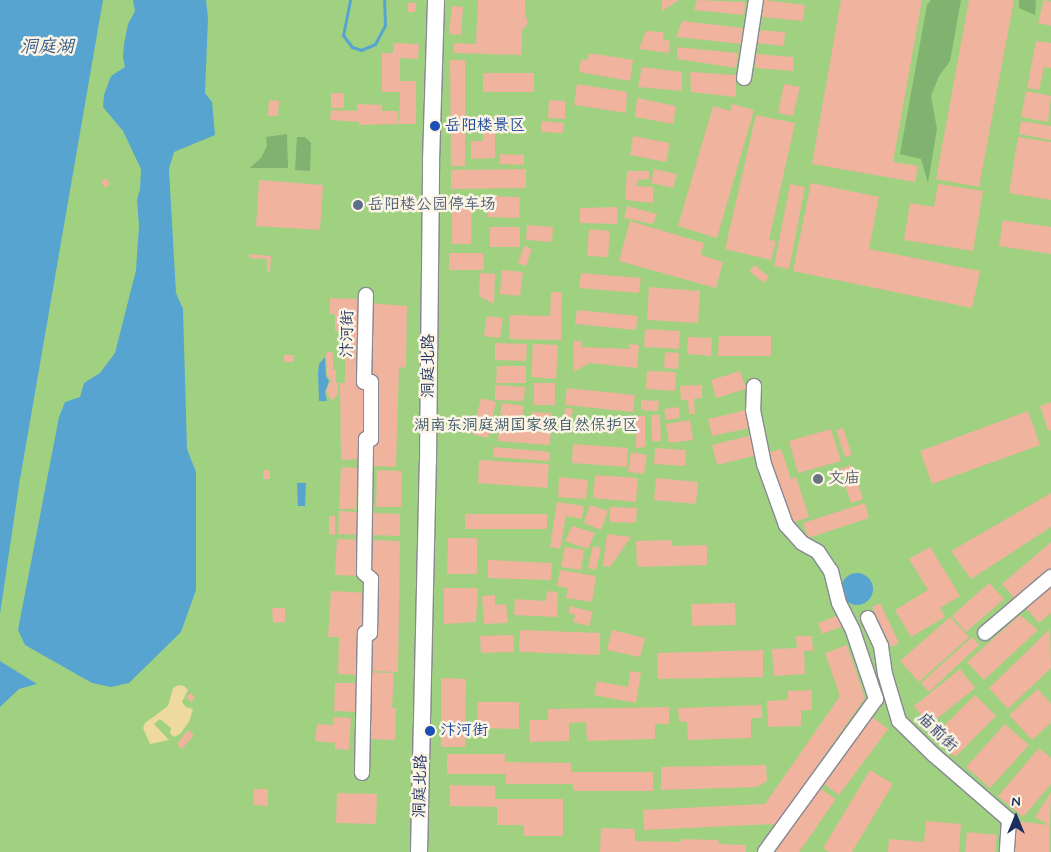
<!DOCTYPE html>
<meta charset="utf-8">
<style>
body{margin:0}
#map{position:relative;width:1051px;height:852px;overflow:hidden;background:#f6e1c7;font-family:Mynerve,"LXGW WenKai TC",sans-serif}
div>[style]{position:absolute}
.green>*{inset:0;background:#9fd181}
.forest>*{inset:0;background:#7fb36f}
.sand>*{inset:0;background:#eeda9e}
.water>*{inset:0;background:#58a4d0}
.round{border-radius:50%}
.stream>*{height:3px;margin:-1.5px;padding:0 1.5px;transform-origin:1.5px;border-radius:1.5px;background:#58a4d0}
.building>*{inset:0;background:#efb39e}
.roads{filter:drop-shadow(1px 0 #888892) drop-shadow(-1px 0 #888892) drop-shadow(0 1px #888892) drop-shadow(0 -1px #888892)}
.minor>*{height:14px;margin:-7px;padding:0 7px;transform-origin:7px;border-radius:7px;background:#fff}
.major>*{height:16px;margin:-8px;padding:0 8px;transform-origin:8px;border-radius:8px;background:#fff}
.dots>*{width:14px;height:14px;translate:-50% -50%;box-sizing:border-box;border:2px solid #fcf5e5;border-radius:50%}
span{translate:-50% -50%;white-space:nowrap;text-align:center;line-height:1.15;-webkit-text-stroke:5px #fcf5e5;paint-order:stroke}
.transit-label{font-size:16px;color:#164399}
.left{translate:0 -50%;text-align:left}
.service-label{font-size:16px;color:#4e5e75}
.street-label{font-size:16px;color:#1b2f5e}
.park-label{font-size:16px;color:#3c5867}
.worship-label{font-size:16px;color:#5b616d}
.water-label{font-size:18px;color:#305886;font-style:italic}
.north{position:absolute;left:991px;top:792px;width:50px;height:50px;-webkit-text-stroke:4px #fcf5e5;paint-order:stroke;rotate:0deg;font-size:14px;font-weight:700;line-height:20px;text-align:center;color:#1b2f5e}
.north::after{content:'';display:block;margin:auto;width:18px;height:22px;background:#1b2f5e;clip-path:polygon(50% 0,100% 100%,50% 72%,0 100%)}
</style>
<div id="map">
<div class="green">
<i style="clip-path:polygon(0 0,1051px 0,1051px 852px,0 852px)"></i>
</div>
<div class="forest">
<i style="clip-path:polygon(931px 0,961px 0,950px 61px,939px 76px,931px 96px,937px 129px,928px 183px,921px 159px,900px 154px,927px 5px)"></i>
<i style="clip-path:polygon(1019px 0,1036px 0,1035px 15px,1019px 8px)"></i>
<i style="clip-path:polygon(287px 134px,288px 168px,250px 168px,261px 158px,267px 146px,266px 137px)"></i>
<i style="clip-path:polygon(297px 137px,305px 137px,311px 143px,310px 171px,295px 170px)"></i>
</div>
<div class="sand">
<i style="clip-path:polygon(178px 685px,184px 686px,188px 690px,182px 702px,186px 707px,193px 709px,189px 722px,180px 734px,174px 737px,170px 733px,171px 728px,160px 719px,154px 724px,169px 740px,150px 744px,143px 728px,145px 723px,168px 706px,173px 688px)"></i>
</div>
<div class="water">
<i style="clip-path:polygon(0 0,103px 0,19px 485px,0 614px)"></i>
<i style="clip-path:polygon(133px 0,206px 0,208px 18px,205px 93px,212px 102px,215px 135px,174px 152px,169px 169px,176px 293px,183px 309px,187px 449px,196px 472px,196px 590px,181px 632px,129px 683px,111px 687px,92px 683px,25px 645px,18px 630px,59px 417px,65px 402px,80px 397px,84px 383px,100px 373px,115px 353px,136px 270px,139px 226px,137px 200px,140px 189px,141px 169px,123px 131px,103px 107px,104px 95px,111px 76px,125px 67px,123px 57px,124px 44px,128px 24px,135px 11px)"></i>
<i style="clip-path:polygon(325px 357px,326px 376px,329px 381px,325px 392px,327px 401px,319px 401px,318px 373px,319px 364px)"></i>
<i style="clip-path:polygon(297px 483px,306px 483px,305px 506px,298px 506px)"></i>
<i class="round" style="left:841px;top:573px;width:32px;height:32px"></i>
<i style="clip-path:polygon(0 661px,37px 684px,19px 689px,0 707px)"></i>
</div>
<div class="stream">
<i style="left:350px;top:0;width:36px;rotate:101deg"></i>
<i style="left:343px;top:35px;width:15px;rotate:53deg"></i>
<i style="left:352px;top:47px;width:9px;rotate:18deg"></i>
<i style="left:361px;top:50px;width:15px;rotate:-23deg"></i>
<i style="left:375px;top:44px;width:21px;rotate:-62deg"></i>
<i style="left:385px;top:25px;width:25px;rotate:-92deg"></i>
</div>
<div class="building">
<i style="clip-path:polygon(478px 0,525px 0,525px 13px,528px 23px,522px 31px,522px 55px,454px 53px,454px 43px,476px 44px)"></i>
<i style="clip-path:polygon(662px 0,679px 0,662px 11px)"></i>
<i style="clip-path:polygon(697px 0,745px 2px,744px 15px,694px 10px)"></i>
<i style="clip-path:polygon(763px 0,805px 5px,803px 21px,762px 17px)"></i>
<i style="clip-path:polygon(841px 0,922px 0,893px 162px,918px 166px,915px 182px,812px 164px)"></i>
<i style="clip-path:polygon(969px 0,1014px 0,979px 187px,936px 179px)"></i>
<i style="clip-path:polygon(1044px 0,1051px 2px,1051px 26px,1038px 23px)"></i>
<i style="clip-path:polygon(408px 3px,416px 3px,415px 12px,408px 12px)"></i>
<i style="clip-path:polygon(452px 6px,463px 7px,461px 35px,449px 34px)"></i>
<i style="clip-path:polygon(682px 21px,743px 28px,742px 44px,676px 37px)"></i>
<i style="clip-path:polygon(758px 30px,785px 32px,784px 46px,757px 43px)"></i>
<i style="clip-path:polygon(646px 31px,663px 32px,663px 39px,670px 41px,669px 53px,639px 49px)"></i>
<i style="clip-path:polygon(1036px 41px,1051px 43px,1051px 68px,1044px 67px,1039px 90px,1027px 88px)"></i>
<i style="clip-path:polygon(394px 43px,419px 44px,418px 59px,400px 58px,400px 81px,416px 81px,416px 124px,399px 124px,400px 92px,382px 92px,382px 53px,393px 53px)"></i>
<i style="clip-path:polygon(677px 47px,738px 53px,736px 68px,677px 59px)"></i>
<i style="clip-path:polygon(589px 53px,633px 60px,630px 81px,579px 72px,581px 59px,588px 60px)"></i>
<i style="clip-path:polygon(756px 54px,794px 57px,793px 71px,755px 68px)"></i>
<i style="clip-path:polygon(450px 60px,465px 60px,465px 166px,451px 166px)"></i>
<i style="clip-path:polygon(642px 67px,682px 72px,682px 91px,638px 87px)"></i>
<i style="clip-path:polygon(690px 72px,736px 75px,736px 97px,691px 92px)"></i>
<i style="clip-path:polygon(483px 73px,534px 73px,534px 92px,483px 92px)"></i>
<i style="clip-path:polygon(577px 84px,627px 92px,626px 113px,574px 105px)"></i>
<i style="clip-path:polygon(784px 84px,800px 87px,793px 116px,778px 113px)"></i>
<i style="clip-path:polygon(1026px 91px,1051px 96px,1048px 122px,1021px 117px)"></i>
<i style="clip-path:polygon(331px 93px,344px 93px,344px 108px,331px 108px)"></i>
<i style="clip-path:polygon(637px 98px,676px 106px,673px 124px,635px 117px)"></i>
<i style="clip-path:polygon(269px 100px,279px 101px,278px 116px,268px 116px)"></i>
<i style="clip-path:polygon(549px 100px,565px 101px,565px 119px,548px 118px)"></i>
<i style="clip-path:polygon(357px 104px,382px 105px,382px 111px,397px 111px,399px 124px,359px 125px,359px 122px,330px 120px,331px 110px,357px 111px)"></i>
<i style="clip-path:polygon(732px 104px,754px 110px,717px 238px,678px 226px,713px 106px,730px 111px)"></i>
<i style="clip-path:polygon(756px 115px,795px 123px,769px 240px,776px 241px,771px 260px,725px 249px)"></i>
<i style="clip-path:polygon(542px 121px,564px 123px,563px 133px,541px 132px)"></i>
<i style="clip-path:polygon(1021px 121px,1051px 126px,1051px 140px,1019px 134px)"></i>
<i style="clip-path:polygon(483px 131px,495px 131px,495px 158px,471px 159px,471px 141px,483px 141px)"></i>
<i style="clip-path:polygon(633px 136px,670px 143px,666px 162px,630px 155px)"></i>
<i style="clip-path:polygon(1018px 137px,1051px 142px,1051px 200px,1009px 193px)"></i>
<i style="clip-path:polygon(500px 154px,524px 155px,524px 165px,500px 164px)"></i>
<i style="clip-path:polygon(526px 169px,526px 188px,451px 189px,451px 170px)"></i>
<i style="clip-path:polygon(654px 169px,677px 174px,673px 188px,651px 183px)"></i>
<i style="clip-path:polygon(627px 171px,649px 171px,649px 179px,638px 180px,636px 186px,653px 187px,653px 203px,625px 200px)"></i>
<i style="clip-path:polygon(106px 178px,110px 184px,105px 188px,101px 182px)"></i>
<i style="clip-path:polygon(259px 180px,323px 185px,320px 230px,256px 226px)"></i>
<i style="clip-path:polygon(811px 183px,879px 197px,869px 249px,980px 271px,972px 308px,793px 271px)"></i>
<i style="clip-path:polygon(790px 184px,805px 187px,789px 269px,774px 266px)"></i>
<i style="clip-path:polygon(938px 184px,983px 191px,973px 251px,904px 240px,910px 203px,934px 207px)"></i>
<i style="clip-path:polygon(488px 196px,520px 197px,519px 218px,488px 217px)"></i>
<i style="clip-path:polygon(452px 197px,472px 197px,471px 244px,452px 244px)"></i>
<i style="clip-path:polygon(627px 206px,657px 214px,653px 224px,624px 218px)"></i>
<i style="clip-path:polygon(618px 207px,617px 224px,580px 223px,580px 208px)"></i>
<i style="clip-path:polygon(1003px 220px,1051px 227px,1051px 254px,999px 246px)"></i>
<i style="clip-path:polygon(630px 221px,704px 243px,701px 255px,723px 262px,716px 288px,619px 261px)"></i>
<i style="clip-path:polygon(527px 225px,553px 227px,552px 242px,526px 240px)"></i>
<i style="clip-path:polygon(490px 227px,520px 227px,520px 247px,490px 247px)"></i>
<i style="clip-path:polygon(589px 229px,610px 231px,608px 257px,587px 256px)"></i>
<i style="clip-path:polygon(524px 246px,532px 249px,526px 266px,518px 263px)"></i>
<i style="clip-path:polygon(449px 253px,483px 253px,484px 270px,449px 270px)"></i>
<i style="clip-path:polygon(249px 254px,271px 256px,270px 272px,267px 272px,267px 259px,249px 258px)"></i>
<i style="clip-path:polygon(755px 265px,769px 277px,764px 283px,749px 271px)"></i>
<i style="clip-path:polygon(502px 270px,523px 272px,520px 296px,500px 294px)"></i>
<i style="clip-path:polygon(480px 273px,495px 274px,494px 304px,479px 296px)"></i>
<i style="clip-path:polygon(581px 273px,641px 278px,639px 293px,579px 288px)"></i>
<i style="clip-path:polygon(649px 287px,700px 291px,698px 323px,647px 320px)"></i>
<i style="clip-path:polygon(551px 292px,562px 292px,561px 340px,509px 339px,510px 315px,550px 316px)"></i>
<i style="clip-path:polygon(330px 298px,364px 299px,367px 383px,364px 459px,341px 460px,340px 383px,345px 383px,345px 332px,335px 331px,335px 314px,330px 314px)"></i>
<i style="clip-path:polygon(369px 303px,407px 306px,406px 368px,399px 367px,396px 467px,370px 466px,366px 379px)"></i>
<i style="clip-path:polygon(577px 310px,638px 316px,636px 330px,575px 324px)"></i>
<i style="clip-path:polygon(487px 316px,503px 318px,500px 338px,484px 336px)"></i>
<i style="clip-path:polygon(645px 329px,680px 331px,679px 349px,644px 347px)"></i>
<i style="clip-path:polygon(719px 336px,771px 336px,771px 356px,718px 356px)"></i>
<i style="clip-path:polygon(688px 337px,712px 338px,711px 356px,687px 354px)"></i>
<i style="clip-path:polygon(574px 341px,581px 341px,581px 347px,630px 349px,629px 344px,639px 345px,637px 368px,590px 363px,573px 372px)"></i>
<i style="clip-path:polygon(495px 343px,527px 344px,526px 361px,495px 360px)"></i>
<i style="clip-path:polygon(533px 344px,558px 345px,556px 379px,531px 377px)"></i>
<i style="clip-path:polygon(330px 351px,333px 354px,333px 370px,336px 370px,336px 382px,338px 383px,338px 394px,332px 401px,326px 391px,331px 380px,327px 376px,326px 353px)"></i>
<i style="clip-path:polygon(665px 352px,679px 353px,678px 369px,664px 368px)"></i>
<i style="clip-path:polygon(284px 355px,294px 355px,294px 362px,284px 362px)"></i>
<i style="clip-path:polygon(497px 366px,526px 366px,526px 383px,496px 383px)"></i>
<i style="clip-path:polygon(647px 371px,676px 372px,675px 391px,646px 389px)"></i>
<i style="clip-path:polygon(740px 371px,746px 389px,716px 398px,711px 380px)"></i>
<i style="clip-path:polygon(534px 383px,555px 383px,555px 405px,534px 405px)"></i>
<i style="clip-path:polygon(495px 385px,525px 387px,524px 401px,495px 400px)"></i>
<i style="clip-path:polygon(702px 385px,702px 398px,694px 399px,695px 414px,689px 414px,688px 400px,681px 400px,680px 386px)"></i>
<i style="clip-path:polygon(567px 388px,635px 395px,633px 412px,565px 405px)"></i>
<i style="clip-path:polygon(481px 398px,496px 402px,488px 438px,472px 434px)"></i>
<i style="clip-path:polygon(641px 400px,659px 401px,658px 411px,641px 410px)"></i>
<i style="clip-path:polygon(1051px 402px,1051px 430px,1048px 431px,1040px 406px)"></i>
<i style="clip-path:polygon(502px 403px,524px 406px,522px 418px,500px 415px)"></i>
<i style="clip-path:polygon(679px 407px,680px 418px,666px 420px,664px 409px)"></i>
<i style="clip-path:polygon(565px 408px,573px 409px,570px 429px,563px 428px)"></i>
<i style="clip-path:polygon(746px 410px,750px 428px,712px 436px,708px 419px)"></i>
<i style="clip-path:polygon(1028px 411px,1040px 445px,932px 484px,920px 451px)"></i>
<i style="clip-path:polygon(532px 412px,552px 413px,550px 445px,498px 441px,499px 424px,531px 426px)"></i>
<i style="clip-path:polygon(651px 415px,660px 415px,661px 441px,652px 441px)"></i>
<i style="clip-path:polygon(636px 416px,645px 416px,645px 447px,636px 448px)"></i>
<i style="clip-path:polygon(690px 420px,693px 440px,669px 443px,666px 424px)"></i>
<i style="clip-path:polygon(843px 428px,852px 455px,845px 457px,836px 430px)"></i>
<i style="clip-path:polygon(831px 429px,841px 461px,798px 473px,789px 441px)"></i>
<i style="clip-path:polygon(752px 435px,757px 455px,717px 465px,712px 445px)"></i>
<i style="clip-path:polygon(573px 444px,628px 448px,627px 467px,572px 463px)"></i>
<i style="clip-path:polygon(494px 447px,550px 452px,549px 461px,493px 457px)"></i>
<i style="clip-path:polygon(655px 448px,686px 450px,685px 466px,654px 464px)"></i>
<i style="clip-path:polygon(781px 449px,791px 479px,796px 477px,809px 517px,791px 523px,768px 453px)"></i>
<i style="clip-path:polygon(631px 452px,647px 455px,644px 474px,628px 472px)"></i>
<i style="clip-path:polygon(479px 460px,549px 464px,547px 488px,478px 483px)"></i>
<i style="clip-path:polygon(852px 465px,863px 499px,851px 503px,840px 469px)"></i>
<i style="clip-path:polygon(341px 467px,358px 468px,356px 509px,339px 509px)"></i>
<i style="clip-path:polygon(263px 470px,270px 470px,270px 479px,263px 479px)"></i>
<i style="clip-path:polygon(377px 470px,402px 471px,401px 507px,376px 507px)"></i>
<i style="clip-path:polygon(595px 475px,638px 478px,636px 502px,593px 498px)"></i>
<i style="clip-path:polygon(559px 477px,588px 480px,586px 499px,558px 497px)"></i>
<i style="clip-path:polygon(656px 478px,698px 482px,696px 504px,654px 500px)"></i>
<i style="clip-path:polygon(1051px 493px,1051px 527px,971px 579px,951px 551px)"></i>
<i style="clip-path:polygon(557px 502px,584px 506px,582px 519px,566px 516px,560px 549px,550px 547px)"></i>
<i style="clip-path:polygon(865px 503px,869px 518px,808px 538px,803px 523px)"></i>
<i style="clip-path:polygon(590px 505px,608px 511px,601px 530px,584px 523px)"></i>
<i style="clip-path:polygon(610px 507px,637px 508px,636px 523px,610px 522px)"></i>
<i style="clip-path:polygon(339px 511px,361px 512px,360px 535px,338px 534px)"></i>
<i style="clip-path:polygon(372px 513px,400px 514px,400px 536px,371px 535px)"></i>
<i style="clip-path:polygon(465px 514px,547px 514px,547px 529px,465px 529px)"></i>
<i style="clip-path:polygon(329px 516px,335px 516px,335px 535px,329px 534px)"></i>
<i style="clip-path:polygon(572px 526px,595px 533px,588px 549px,565px 541px)"></i>
<i style="clip-path:polygon(607px 534px,631px 537px,610px 567px,603px 566px)"></i>
<i style="clip-path:polygon(448px 538px,477px 538px,477px 574px,447px 574px)"></i>
<i style="clip-path:polygon(337px 539px,361px 540px,360px 576px,335px 575px)"></i>
<i style="clip-path:polygon(370px 540px,400px 541px,398px 672px,372px 671px,373px 571px,368px 571px)"></i>
<i style="clip-path:polygon(672px 540px,672px 546px,707px 545px,707px 565px,637px 567px,636px 541px)"></i>
<i style="clip-path:polygon(1051px 542px,1051px 568px,1015px 599px,1002px 584px)"></i>
<i style="clip-path:polygon(593px 546px,601px 548px,596px 570px,588px 568px)"></i>
<i style="clip-path:polygon(565px 547px,584px 550px,581px 570px,561px 567px)"></i>
<i style="clip-path:polygon(930px 547px,960px 596px,940px 608px,945px 617px,911px 637px,895px 610px,928px 590px,909px 559px)"></i>
<i style="clip-path:polygon(488px 560px,552px 563px,551px 580px,488px 578px)"></i>
<i style="clip-path:polygon(560px 570px,596px 576px,592px 602px,566px 598px,568px 588px,557px 586px)"></i>
<i style="clip-path:polygon(989px 583px,1004px 599px,966px 632px,952px 616px)"></i>
<i style="clip-path:polygon(1051px 586px,1051px 613px,1039px 623px,1025px 607px)"></i>
<i style="clip-path:polygon(444px 588px,478px 588px,476px 622px,444px 624px)"></i>
<i style="clip-path:polygon(331px 591px,370px 593px,361px 675px,338px 674px,339px 637px,328px 637px)"></i>
<i style="clip-path:polygon(547px 591px,558px 592px,557px 617px,514px 615px,515px 599px,546px 601px)"></i>
<i style="clip-path:polygon(495px 595px,495px 605px,506px 604px,508px 623px,484px 624px,482px 596px)"></i>
<i style="clip-path:polygon(735px 603px,736px 625px,692px 626px,691px 604px)"></i>
<i style="clip-path:polygon(880px 603px,899px 643px,891px 647px,872px 607px)"></i>
<i style="clip-path:polygon(570px 606px,593px 612px,589px 626px,573px 622px,575px 615px,568px 613px)"></i>
<i style="clip-path:polygon(272px 608px,285px 608px,285px 622px,273px 623px)"></i>
<i style="clip-path:polygon(839px 615px,844px 626px,822px 634px,818px 623px)"></i>
<i style="clip-path:polygon(1020px 615px,1038px 630px,984px 680px,967px 662px)"></i>
<i style="clip-path:polygon(950px 617px,969px 637px,919px 682px,900px 661px)"></i>
<i style="clip-path:polygon(1050px 629px,1051px 668px,1008px 709px,989px 688px)"></i>
<i style="clip-path:polygon(520px 630px,600px 633px,600px 655px,519px 652px)"></i>
<i style="clip-path:polygon(612px 630px,645px 638px,640px 657px,607px 650px)"></i>
<i style="clip-path:polygon(513px 635px,514px 652px,481px 653px,480px 636px)"></i>
<i style="clip-path:polygon(796px 636px,812px 636px,813px 651px,804px 651px,805px 674px,774px 676px,772px 649px,797px 648px)"></i>
<i style="clip-path:polygon(972px 637px,979px 645px,929px 692px,921px 683px)"></i>
<i style="clip-path:polygon(847px 645px,865px 698px,776px 824px,644px 830px,643px 810px,765px 804px,840px 696px,825px 653px)"></i>
<i style="clip-path:polygon(763px 650px,763px 677px,658px 679px,657px 653px)"></i>
<i style="clip-path:polygon(960px 669px,975px 688px,929px 725px,914px 706px)"></i>
<i style="clip-path:polygon(630px 671px,641px 673px,636px 703px,594px 695px,597px 681px,628px 687px)"></i>
<i style="clip-path:polygon(364px 672px,394px 673px,392px 708px,396px 708px,395px 740px,371px 739px,372px 702px,369px 702px)"></i>
<i style="clip-path:polygon(441px 678px,466px 679px,465px 747px,441px 747px)"></i>
<i style="clip-path:polygon(335px 683px,356px 683px,355px 712px,334px 711px)"></i>
<i style="clip-path:polygon(1038px 689px,1051px 704px,1051px 723px,1032px 740px,1009px 715px)"></i>
<i style="clip-path:polygon(812px 690px,812px 710px,801px 710px,801px 726px,768px 727px,767px 701px,788px 700px,788px 691px)"></i>
<i style="clip-path:polygon(191px 693px,195px 698px,191px 702px,186px 697px)"></i>
<i style="clip-path:polygon(975px 695px,996px 716px,955px 757px,934px 736px)"></i>
<i style="clip-path:polygon(478px 702px,519px 702px,519px 729px,477px 728px)"></i>
<i style="clip-path:polygon(762px 705px,762px 718px,751px 718px,751px 738px,688px 740px,687px 722px,679px 722px,678px 708px)"></i>
<i style="clip-path:polygon(669px 707px,669px 724px,655px 724px,655px 739px,587px 741px,586px 722px,569px 723px,569px 741px,530px 742px,529px 720px,548px 720px,548px 709px)"></i>
<i style="clip-path:polygon(871px 716px,888px 729px,839px 795px,821px 782px)"></i>
<i style="clip-path:polygon(333px 717px,351px 718px,349px 750px,335px 749px,335px 743px,315px 741px,317px 724px,333px 725px)"></i>
<i style="clip-path:polygon(1005px 724px,1029px 745px,990px 788px,966px 767px)"></i>
<i style="clip-path:polygon(188px 730px,194px 735px,182px 749px,177px 744px)"></i>
<i style="clip-path:polygon(1039px 748px,1051px 758px,1051px 784px,1023px 817px,998px 796px)"></i>
<i style="clip-path:polygon(447px 754px,505px 754px,505px 762px,571px 763px,571px 772px,653px 772px,653px 791px,573px 791px,573px 784px,506px 784px,506px 774px,447px 774px)"></i>
<i style="clip-path:polygon(766px 765px,767px 781px,757px 787px,661px 790px,661px 767px)"></i>
<i style="clip-path:polygon(870px 770px,893px 784px,852px 852px,829px 852px,823px 848px)"></i>
<i style="clip-path:polygon(450px 785px,495px 786px,495px 799px,563px 799px,563px 836px,524px 836px,524px 825px,497px 825px,497px 807px,450px 806px)"></i>
<i style="clip-path:polygon(818px 787px,836px 799px,799px 852px,774px 852px)"></i>
<i style="clip-path:polygon(254px 789px,268px 789px,268px 806px,253px 805px)"></i>
<i style="clip-path:polygon(1051px 792px,1049px 852px,1012px 852px,1016px 821px,1049px 825px,1035px 817px)"></i>
<i style="clip-path:polygon(337px 793px,377px 794px,376px 824px,336px 823px)"></i>
<i style="clip-path:polygon(926px 821px,961px 824px,959px 852px,888px 852px,889px 839px,924px 842px)"></i>
<i style="clip-path:polygon(601px 828px,635px 829px,635px 841px,681px 842px,681px 839px,719px 840px,718px 844px,746px 845px,746px 852px,600px 852px)"></i>
<i style="clip-path:polygon(967px 832px,997px 835px,995px 852px,965px 852px)"></i>
</div>
<div class="roads">
<div class="minor">
<i style="left:744px;top:78px;width:79px;rotate:-81.3deg"></i>
<i style="left:754px;top:386px;width:24px;rotate:92deg"></i>
<i style="left:753px;top:410px;width:55px;rotate:78.5deg"></i>
<i style="left:764px;top:464px;width:65px;rotate:70.2deg"></i>
<i style="left:786px;top:525px;width:24px;rotate:48deg"></i>
<i style="left:802px;top:543px;width:18px;rotate:29deg"></i>
<i style="left:818px;top:552px;width:23px;rotate:56deg"></i>
<i style="left:831px;top:571px;width:33px;rotate:76deg"></i>
<i style="left:839px;top:603px;width:31px;rotate:63deg"></i>
<i style="left:853px;top:631px;width:72px;rotate:71.3deg"></i>
<i style="left:876px;top:699px;width:189px;rotate:126deg"></i>
<i style="left:868px;top:618px;width:31px;rotate:65deg"></i>
<i style="left:881px;top:646px;width:28px;rotate:82deg"></i>
<i style="left:885px;top:674px;width:49px;rotate:73.4deg"></i>
<i style="left:899px;top:721px;width:49px;rotate:44.2deg"></i>
<i style="left:934px;top:755px;width:99px;rotate:40.9deg"></i>
<i style="left:1009px;top:820px;width:32px;rotate:94deg"></i>
<i style="left:985px;top:633px;width:87px;rotate:-40.3deg"></i>
<i style="left:362px;top:773px;width:140px;rotate:-88.8deg"></i>
<i style="left:365px;top:633px;width:5px"></i>
<i style="left:370px;top:633px;width:54px;rotate:-88.9deg"></i>
<i style="left:371px;top:579px;width:9px;rotate:-139deg"></i>
<i style="left:364px;top:573px;width:134px;rotate:-89.1deg"></i>
<i style="left:366px;top:439px;width:5px"></i>
<i style="left:371px;top:439px;width:57px;rotate:-90deg"></i>
<i style="left:371px;top:382px;width:7px;rotate:180deg"></i>
<i style="left:364px;top:382px;width:87px;rotate:-88.7deg"></i>
</div>
<div class="major">
<i style="left:419px;top:852px;width:391px;rotate:-88.7deg"></i>
<i style="left:428px;top:461px;width:300px;rotate:-89.4deg"></i>
<i style="left:431px;top:161px;width:161px;rotate:-88.2deg"></i>
</div>
</div>
<div class="dots">
<i style="left:435px;top:126px;background:#1a4fb4"></i>
<i style="left:358px;top:205px;background:#5c6f8a"></i>
<i style="left:818px;top:479px;background:#6b7280"></i>
<i style="left:430px;top:731px;background:#1a4fb4"></i>
</div>
<div class="transit-label">
<span class="left" style="left:445px;top:126px">岳阳楼景区</span>
<span class="left" style="left:440px;top:731px">汴河街</span>
</div>
<div class="service-label">
<span class="left" style="left:368px;top:205px">岳阳楼公园停车场</span>
</div>
<div class="street-label">
<span style="left:348px;top:334px;rotate:-89deg">汴河街</span>
<span style="left:429px;top:366px;rotate:-90deg">洞庭北路</span>
<span style="left:937px;top:733px;rotate:44deg">庙前街</span>
<span style="left:421px;top:786px;rotate:-88deg">洞庭北路</span>
</div>
<div class="park-label">
<span style="left:526px;top:426px">湖南东洞庭湖国家级自然保护区</span>
</div>
<div class="worship-label">
<span class="left" style="left:828px;top:479px">文庙</span>
</div>
<div class="water-label">
<span style="left:47px;top:47px">洞庭湖</span>
</div>
<div class="north">N</div>
</div>
